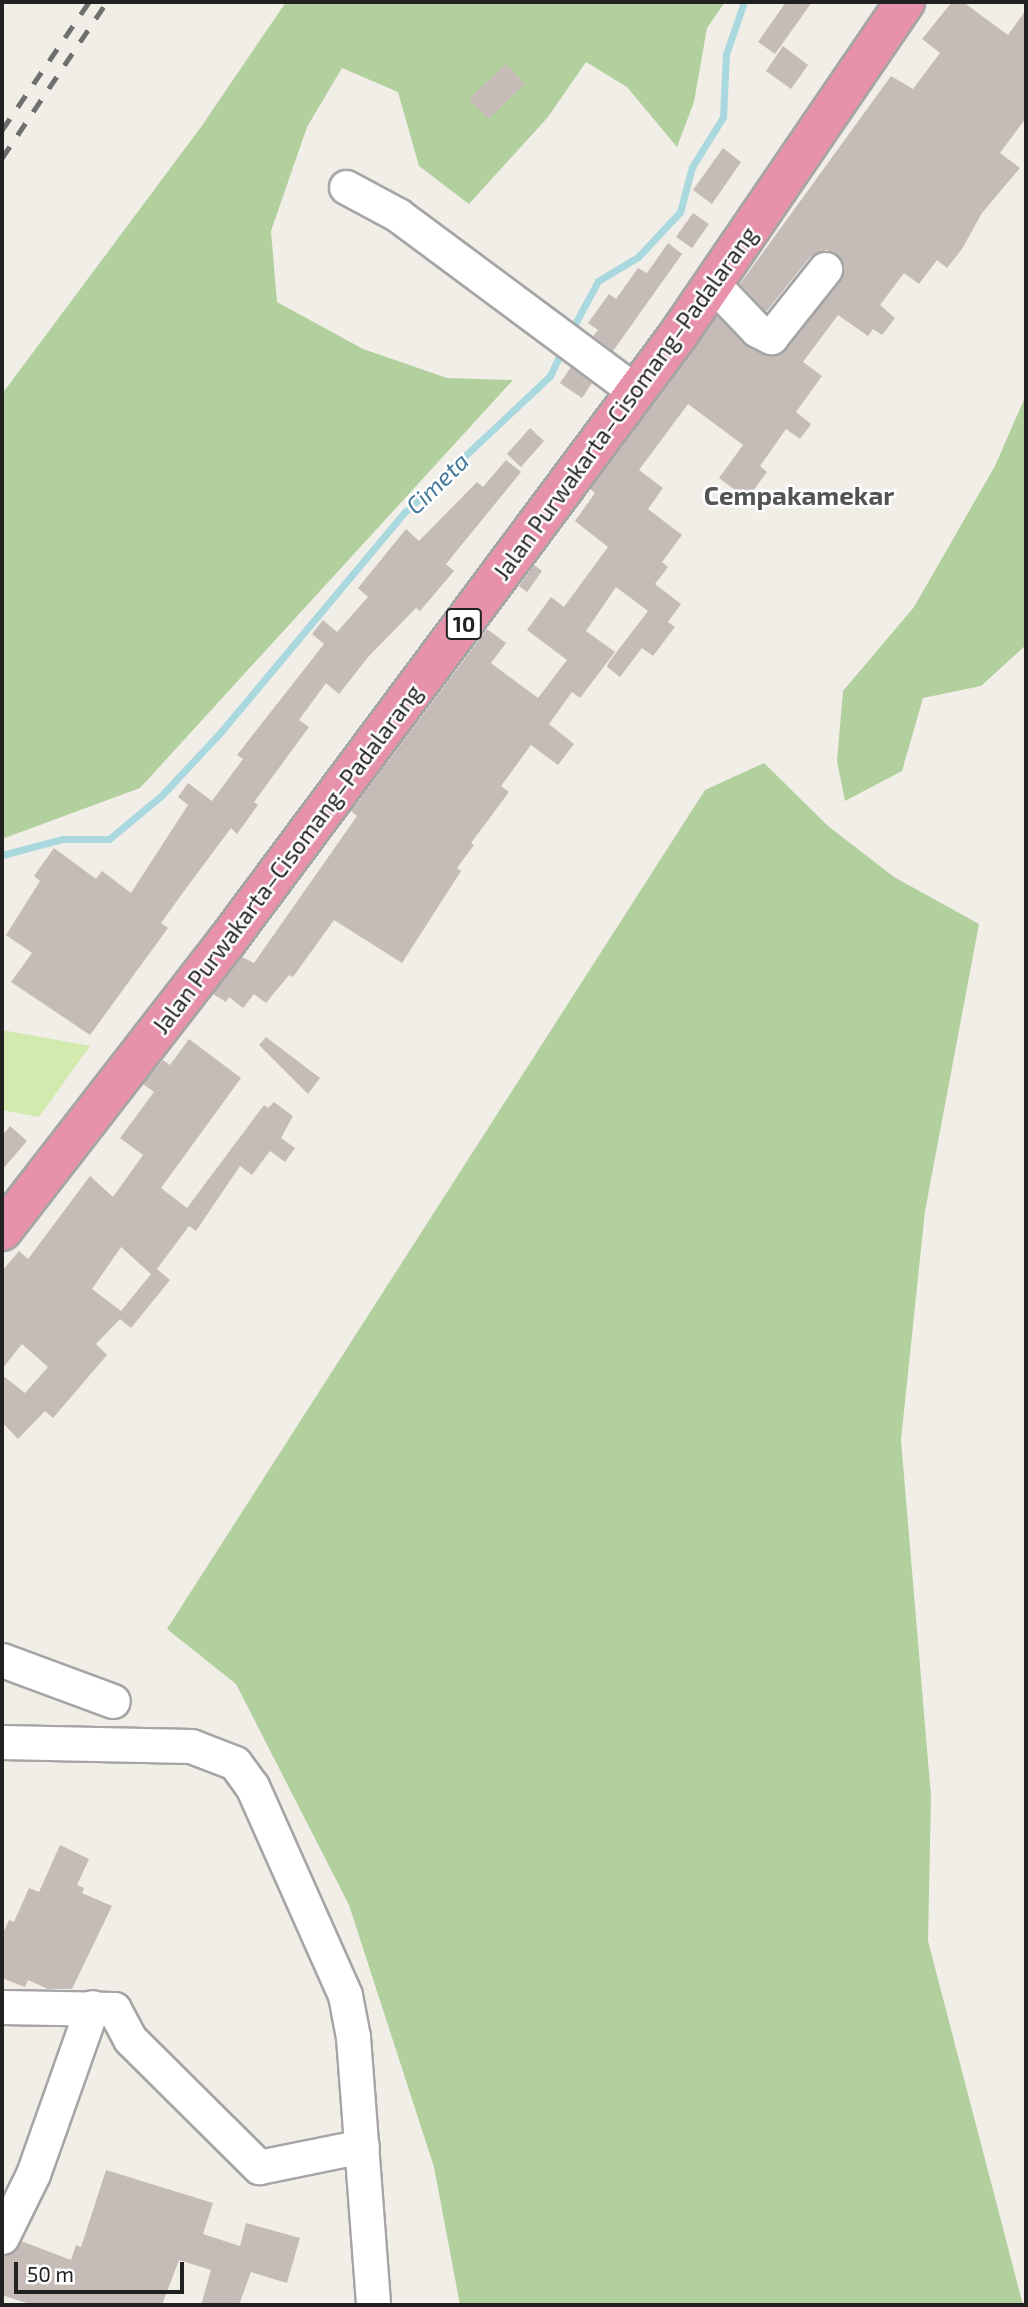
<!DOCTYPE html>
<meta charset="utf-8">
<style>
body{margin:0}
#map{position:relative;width:1028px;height:2307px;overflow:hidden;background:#f1ede7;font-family:"Exo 2",sans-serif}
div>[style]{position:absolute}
.grass>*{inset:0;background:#d2eaae}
.forest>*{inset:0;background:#b1d09d}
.stream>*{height:7px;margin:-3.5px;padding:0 3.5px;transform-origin:3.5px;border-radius:3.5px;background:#a9d8de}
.building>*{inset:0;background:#c6bcb7}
.roads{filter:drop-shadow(2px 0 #a5a5a5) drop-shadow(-2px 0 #a5a5a5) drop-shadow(0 2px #a5a5a5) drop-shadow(0 -2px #a5a5a5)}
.minor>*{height:33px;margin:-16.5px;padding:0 16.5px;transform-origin:16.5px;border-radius:16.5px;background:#fff}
.highway>*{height:38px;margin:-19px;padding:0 19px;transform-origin:19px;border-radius:19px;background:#e791aa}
.rail>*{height:5px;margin-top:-2.5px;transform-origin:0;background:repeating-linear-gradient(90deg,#6f6f6f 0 14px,transparent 0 28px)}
span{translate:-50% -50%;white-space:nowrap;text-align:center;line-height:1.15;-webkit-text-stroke:5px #fff;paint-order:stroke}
.shield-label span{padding:2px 5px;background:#fff;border:2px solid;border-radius:5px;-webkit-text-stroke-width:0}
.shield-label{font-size:21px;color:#212121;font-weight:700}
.street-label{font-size:23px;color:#212121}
.water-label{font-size:24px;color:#447899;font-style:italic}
.quarter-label{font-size:26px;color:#545454;font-weight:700}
.frame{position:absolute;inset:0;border:4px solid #212121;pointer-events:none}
.scale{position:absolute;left:14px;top:2262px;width:170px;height:32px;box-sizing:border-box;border:4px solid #212121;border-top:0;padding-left:9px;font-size:21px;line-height:24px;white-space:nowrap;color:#212121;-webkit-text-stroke:5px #fff;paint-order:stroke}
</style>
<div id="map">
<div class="grass">
<i style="clip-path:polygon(2px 1030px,90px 1046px,39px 1117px,2px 1110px)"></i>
</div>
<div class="forest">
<i style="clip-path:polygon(286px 2px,725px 2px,707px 28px,694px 102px,677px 147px,627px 87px,586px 62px,548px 117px,469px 204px,419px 166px,398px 92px,342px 68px,307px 127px,271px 231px,277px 302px,363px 349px,447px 378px,513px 380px,140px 788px,2px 839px,2px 394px,201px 127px)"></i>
<i style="clip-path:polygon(1026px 395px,1026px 645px,981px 686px,923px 698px,902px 771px,845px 801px,837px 761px,843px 691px,914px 607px,995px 466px)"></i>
<i style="clip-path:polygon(764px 763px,828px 826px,894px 877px,979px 924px,925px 1211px,901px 1440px,931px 1796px,928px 1941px,1023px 2305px,460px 2305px,434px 2167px,349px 1905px,236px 1684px,167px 1629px,705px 790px)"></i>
</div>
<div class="stream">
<i style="left:570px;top:333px;width:59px;rotate:-61.7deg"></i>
<i style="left:598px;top:281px;width:47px;rotate:-31deg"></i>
<i style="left:638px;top:257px;width:62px;rotate:-47deg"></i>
<i style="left:680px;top:212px;width:47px;rotate:-75.1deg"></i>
<i style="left:692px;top:167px;width:59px;rotate:-58.2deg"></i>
<i style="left:723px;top:117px;width:63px;rotate:-87.3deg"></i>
<i style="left:726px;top:54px;width:55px;rotate:-70.9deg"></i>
<i style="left:2px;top:855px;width:62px;rotate:-14.9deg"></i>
<i style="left:62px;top:839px;width:47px"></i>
<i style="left:109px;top:839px;width:67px;rotate:-39.6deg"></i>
<i style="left:161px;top:796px;width:85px;rotate:-46.9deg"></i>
<i style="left:219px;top:734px;width:288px;rotate:-50.1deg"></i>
<i style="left:404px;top:513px;width:200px;rotate:-43.2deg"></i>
<i style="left:550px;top:376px;width:29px;rotate:-65deg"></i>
</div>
<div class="building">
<i style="clip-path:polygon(786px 2px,812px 2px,775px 54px,758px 42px)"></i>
<i style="clip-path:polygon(952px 2px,963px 2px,1008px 35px,1026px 10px,1026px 118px,1000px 153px,1020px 168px,982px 213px,962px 249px,947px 268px,937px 260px,919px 284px,904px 273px,880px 305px,895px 318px,882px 335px,873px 329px,868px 336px,838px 315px,803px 362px,822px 376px,796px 412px,811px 424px,800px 439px,786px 429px,760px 466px,767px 472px,747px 499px,719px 478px,743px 445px,688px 404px,639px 470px,663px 488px,648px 509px,682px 535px,662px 562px,668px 567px,655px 584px,681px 604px,668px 622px,675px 627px,653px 656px,642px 648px,620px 677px,607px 667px,609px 662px,648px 611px,616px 587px,586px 631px,615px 652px,580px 698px,572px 692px,549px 724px,574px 744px,558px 765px,531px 745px,501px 786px,509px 792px,471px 843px,474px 845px,457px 868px,461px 871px,402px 963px,334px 920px,293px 977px,289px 975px,266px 1003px,254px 994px,243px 1008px,229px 997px,226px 1002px,213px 994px,242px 957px,254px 963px,357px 816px,351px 811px,487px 629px,506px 643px,491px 663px,538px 698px,567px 660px,527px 630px,551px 597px,564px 607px,608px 547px,575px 521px,595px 493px,590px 489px,717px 316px,748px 347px,763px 354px,779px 355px,840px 281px,843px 261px,827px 250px,810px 257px,766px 312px,740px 284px,891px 76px,913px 89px,940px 53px,922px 39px)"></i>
<i style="clip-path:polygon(783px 46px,808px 65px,791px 89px,766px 71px)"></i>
<i style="clip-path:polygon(506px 64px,525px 84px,488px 119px,469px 99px)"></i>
<i style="clip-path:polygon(723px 148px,741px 162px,712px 204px,693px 190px)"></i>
<i style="clip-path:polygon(693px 213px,709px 224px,692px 248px,676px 237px)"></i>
<i style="clip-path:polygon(668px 243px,682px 254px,613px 351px,593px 336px,598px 330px,588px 323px,609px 294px,616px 299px,638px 268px,647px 273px)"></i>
<i style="clip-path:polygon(571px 367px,592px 383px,582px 398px,560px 383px)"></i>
<i style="clip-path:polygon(530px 428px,544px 441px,521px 467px,507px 454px)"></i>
<i style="clip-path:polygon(506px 460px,521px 472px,446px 564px,454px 571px,420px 611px,416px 608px,369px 656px,339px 694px,326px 683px,299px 720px,309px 727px,254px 802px,258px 805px,237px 834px,231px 828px,187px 887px,161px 923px,168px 928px,90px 1035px,11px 982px,32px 953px,6px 935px,40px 881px,34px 876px,54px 848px,96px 879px,102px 871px,131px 893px,188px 805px,178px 797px,188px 783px,212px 801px,243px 759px,237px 755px,324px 644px,312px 634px,323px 620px,337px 632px,368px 597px,358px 588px,406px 529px,419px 541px,477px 482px,483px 487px)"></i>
<i style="clip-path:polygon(534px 565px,542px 571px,527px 592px,519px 586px)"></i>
<i style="clip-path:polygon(266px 1037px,320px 1078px,308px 1094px,259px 1045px)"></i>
<i style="clip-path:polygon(evenodd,189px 1039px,241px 1078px,161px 1188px,187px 1208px,264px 1105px,268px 1108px,274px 1102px,293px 1116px,281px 1138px,295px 1148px,285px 1162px,270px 1151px,252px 1175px,240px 1166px,196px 1231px,189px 1226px,157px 1269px,170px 1280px,131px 1328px,120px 1319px,96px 1344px,107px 1355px,53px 1418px,45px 1411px,18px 1439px,2px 1422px,2px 1375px,25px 1393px,48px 1367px,22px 1344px,2px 1369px,2px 1271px,19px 1251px,28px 1259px,90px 1176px,113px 1197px,143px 1155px,120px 1138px,154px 1092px,143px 1084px,163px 1060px,170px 1065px,189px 1039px,121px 1247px,151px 1274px,121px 1311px,92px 1289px,121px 1247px)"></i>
<i style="clip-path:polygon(10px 1126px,27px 1141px,2px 1170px,2px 1136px)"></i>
<i style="clip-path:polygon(60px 1845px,89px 1859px,77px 1885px,84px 1888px,82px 1893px,112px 1906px,72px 1989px,48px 1989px,28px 1980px,25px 1987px,2px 1978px,2px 1936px,9px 1920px,14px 1922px,29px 1888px,39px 1892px)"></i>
<i style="clip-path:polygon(106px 2170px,213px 2203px,203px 2234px,240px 2246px,246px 2223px,300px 2238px,287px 2283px,251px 2272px,239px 2305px,201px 2305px,211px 2270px,179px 2260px,162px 2305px,33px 2305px,2px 2295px,2px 2256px,13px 2253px,21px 2241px,71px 2260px,76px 2245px,81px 2247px)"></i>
</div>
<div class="roads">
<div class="minor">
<i style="left:346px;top:187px;width:59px;rotate:28.3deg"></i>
<i style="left:398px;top:215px;width:297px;rotate:36.6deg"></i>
<i style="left:714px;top:285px;width:62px;rotate:46.3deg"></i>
<i style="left:757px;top:330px;width:16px;rotate:27deg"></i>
<i style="left:771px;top:337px;width:87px;rotate:-51.5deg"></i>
<i style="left:2px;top:1660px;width:118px;rotate:20.3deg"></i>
<i style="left:2px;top:1742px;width:189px;rotate:1.2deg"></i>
<i style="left:191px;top:1746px;width:47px;rotate:21.1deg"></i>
<i style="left:235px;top:1763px;width:29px;rotate:54deg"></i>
<i style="left:252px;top:1786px;width:229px;rotate:66deg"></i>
<i style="left:345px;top:1995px;width:43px;rotate:79.2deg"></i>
<i style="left:353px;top:2037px;width:269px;rotate:85.7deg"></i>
<i style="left:2px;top:2007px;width:112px;rotate:1deg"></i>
<i style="left:114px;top:2009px;width:34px;rotate:62deg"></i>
<i style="left:130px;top:2039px;width:182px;rotate:44.8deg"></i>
<i style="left:259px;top:2167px;width:105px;rotate:-11.5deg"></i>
<i style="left:2px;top:2237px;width:70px;rotate:-63.8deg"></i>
<i style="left:33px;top:2174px;width:177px;rotate:-70.5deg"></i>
</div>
<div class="highway">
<i style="left:2px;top:1231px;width:367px;rotate:-52.2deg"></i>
<i style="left:227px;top:941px;width:755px;rotate:-53.34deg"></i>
<i style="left:678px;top:335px;width:403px;rotate:-55.7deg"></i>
</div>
</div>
<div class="rail">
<i style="left:2px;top:130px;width:155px;rotate:-55.8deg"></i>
<i style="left:2px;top:158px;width:188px;rotate:-56.1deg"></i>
</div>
<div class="shield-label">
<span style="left:464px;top:624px">10</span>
</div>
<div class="street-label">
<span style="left:625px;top:403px;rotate:-54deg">Jalan Purwakarta–Cisomang–Padalarang</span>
<span style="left:287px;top:859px;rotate:-53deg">Jalan Purwakarta–Cisomang–Padalarang</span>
</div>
<div class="water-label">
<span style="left:437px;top:483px;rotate:-44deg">Cimeta</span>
</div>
<div class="quarter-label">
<span style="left:799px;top:495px">Cempakamekar</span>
</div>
<div class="frame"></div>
<div class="scale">50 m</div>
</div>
